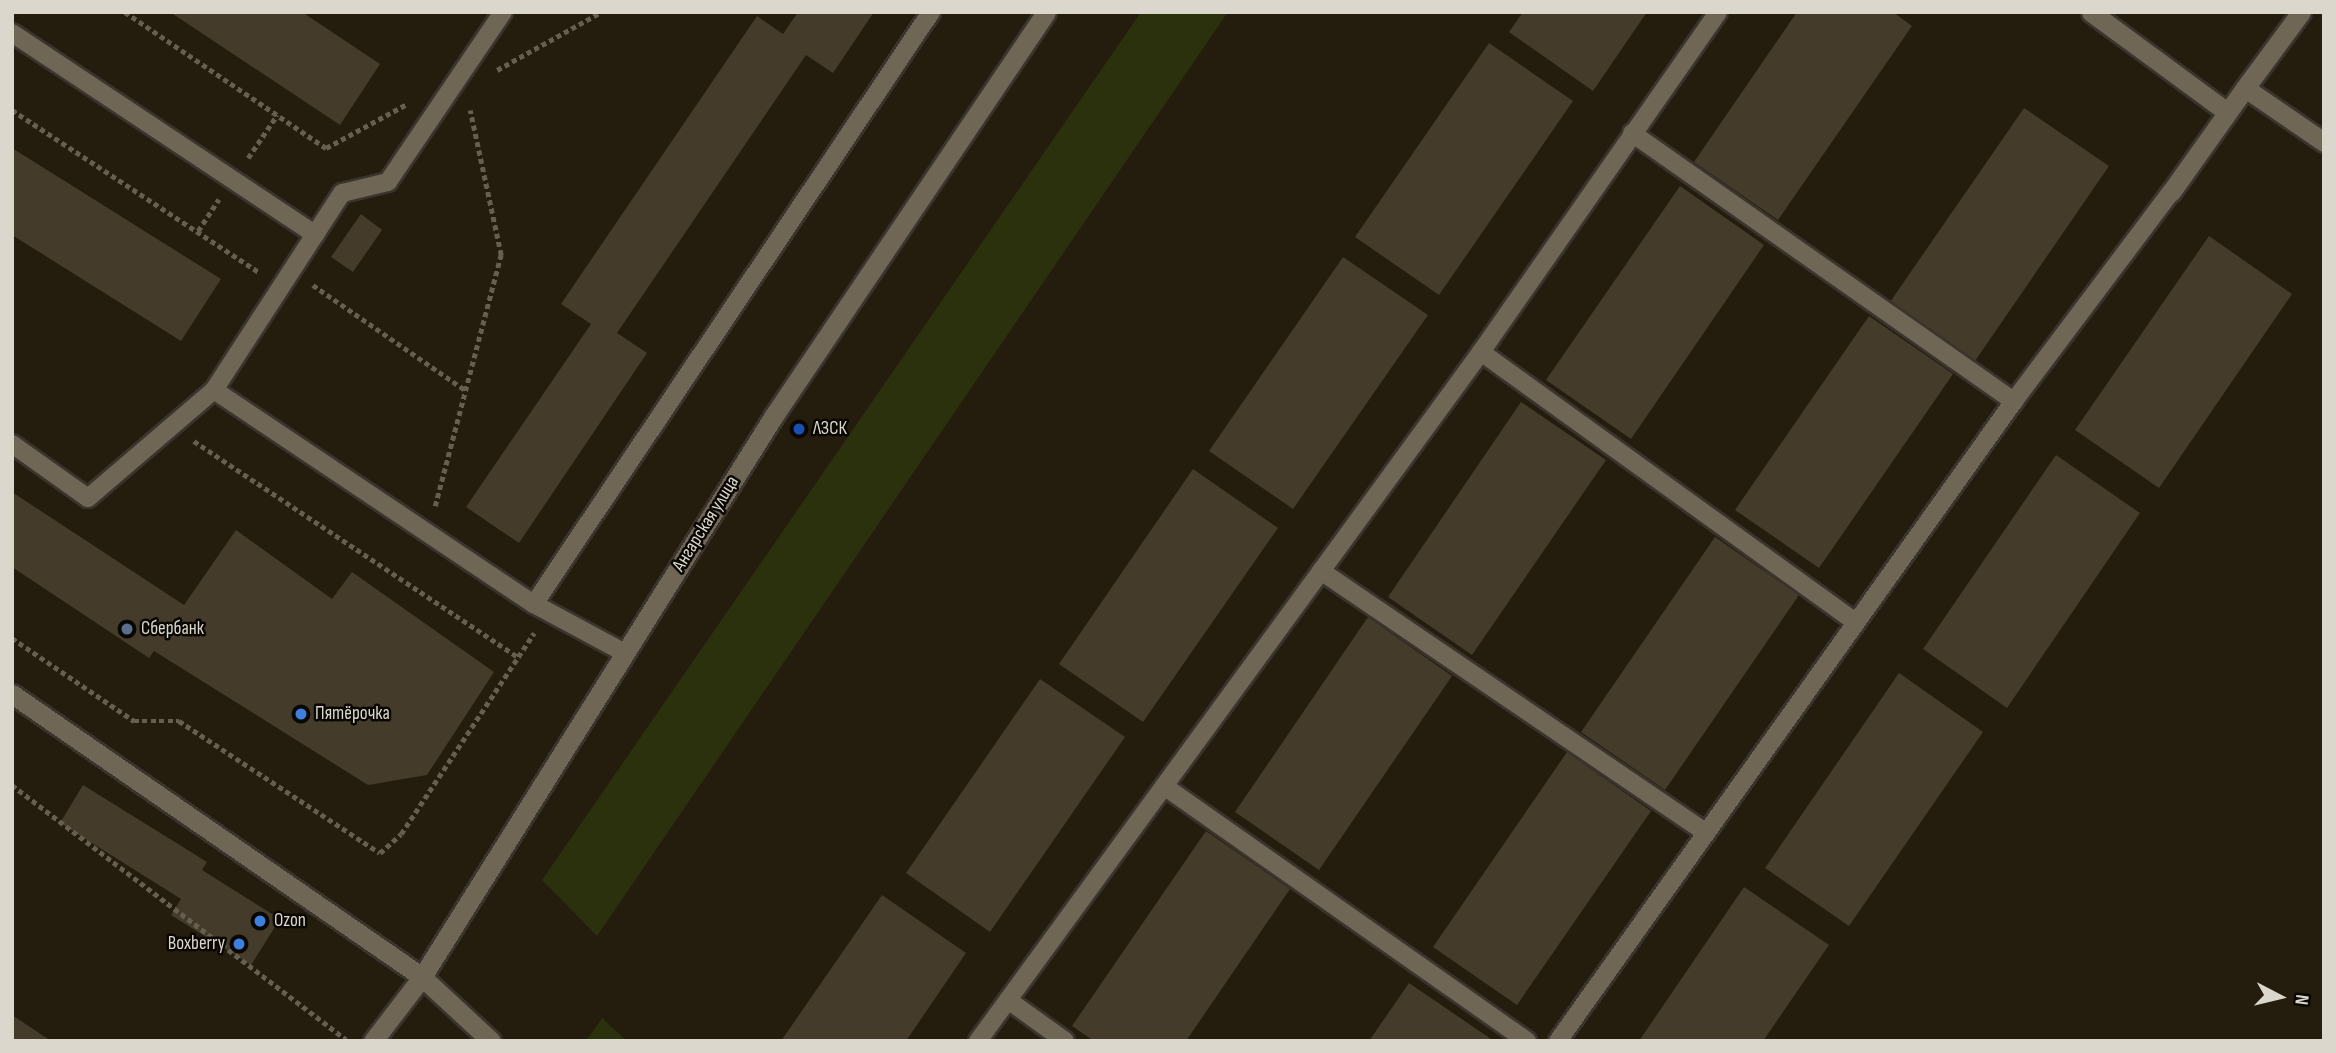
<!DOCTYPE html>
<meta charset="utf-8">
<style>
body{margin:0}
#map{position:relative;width:2336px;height:1053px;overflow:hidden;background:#241c0d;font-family:"Sofia Sans Condensed",sans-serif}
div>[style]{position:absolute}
.green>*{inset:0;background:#2b300d}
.building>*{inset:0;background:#443b2b}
.path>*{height:4.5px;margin-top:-2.25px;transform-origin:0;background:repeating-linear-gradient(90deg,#655e51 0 5px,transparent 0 8.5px)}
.roads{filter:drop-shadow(2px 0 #3b342d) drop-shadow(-2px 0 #3b342d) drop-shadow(0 2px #3b342d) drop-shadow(0 -2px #3b342d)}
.service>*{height:18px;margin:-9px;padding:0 9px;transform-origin:9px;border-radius:9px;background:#706655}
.minor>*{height:19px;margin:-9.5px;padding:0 9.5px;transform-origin:9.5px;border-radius:9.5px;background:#706655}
.dots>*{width:19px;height:19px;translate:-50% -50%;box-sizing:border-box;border:4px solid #0a0703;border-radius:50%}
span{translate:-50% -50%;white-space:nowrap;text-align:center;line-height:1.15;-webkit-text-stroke:5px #0a0703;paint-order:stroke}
.poi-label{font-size:19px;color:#dcd7cd}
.left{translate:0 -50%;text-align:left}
.right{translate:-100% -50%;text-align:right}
.street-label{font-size:19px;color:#dcd7cd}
.frame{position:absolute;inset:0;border:14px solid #dcd7cd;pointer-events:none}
.north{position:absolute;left:2245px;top:962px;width:70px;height:70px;-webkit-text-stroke:5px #0a0703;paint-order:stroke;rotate:97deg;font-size:19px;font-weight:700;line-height:28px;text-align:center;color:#dcd7cd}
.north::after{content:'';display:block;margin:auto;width:24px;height:32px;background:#dcd7cd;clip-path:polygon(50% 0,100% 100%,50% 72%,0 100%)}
</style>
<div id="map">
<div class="green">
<i style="clip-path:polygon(1141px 12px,1228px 12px,597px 936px,542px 880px)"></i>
<i style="clip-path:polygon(602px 1018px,627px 1041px,586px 1041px)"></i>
</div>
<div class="building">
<i style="clip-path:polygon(170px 12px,302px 12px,380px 64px,340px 125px)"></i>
<i style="clip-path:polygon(798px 12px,874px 12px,833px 73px,806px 55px,617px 333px,647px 353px,519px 543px,466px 507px,591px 324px,561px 304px,757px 16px,783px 34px)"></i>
<i style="clip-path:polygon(1523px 12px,1647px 12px,1593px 91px,1509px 32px)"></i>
<i style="clip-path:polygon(1797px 12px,1893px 12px,1912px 26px,1778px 220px,1694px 162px)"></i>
<i style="clip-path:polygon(1489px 43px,1573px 101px,1439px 295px,1355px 237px)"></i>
<i style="clip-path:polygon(2024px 108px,2109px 166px,1975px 361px,1890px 302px)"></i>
<i style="clip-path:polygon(12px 148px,221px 279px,181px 341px,12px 235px)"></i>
<i style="clip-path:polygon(1680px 186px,1764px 245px,1631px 439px,1546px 380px)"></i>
<i style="clip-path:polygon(361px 214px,382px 230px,353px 272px,331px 257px)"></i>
<i style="clip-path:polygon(2209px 236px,2292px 294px,2159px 488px,2075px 430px)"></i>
<i style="clip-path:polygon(1343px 257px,1428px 315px,1293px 509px,1209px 451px)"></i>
<i style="clip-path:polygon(1869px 316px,1953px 374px,1819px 568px,1735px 510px)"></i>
<i style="clip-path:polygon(1521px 402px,1606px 460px,1472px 655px,1388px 597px)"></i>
<i style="clip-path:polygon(2056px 455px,2140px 513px,2007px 708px,1923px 649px)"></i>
<i style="clip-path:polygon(1193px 469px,1278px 528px,1143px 722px,1059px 664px)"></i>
<i style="clip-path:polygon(12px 492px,184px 605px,236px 530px,332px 599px,352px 572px,494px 672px,427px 775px,368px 785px,154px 651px,149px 658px,12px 567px)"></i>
<i style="clip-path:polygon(1715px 537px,1799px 595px,1665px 790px,1581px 732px)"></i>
<i style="clip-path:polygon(1368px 617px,1452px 676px,1319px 870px,1235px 812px)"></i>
<i style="clip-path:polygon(1899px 673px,1983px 732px,1849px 926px,1765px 868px)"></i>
<i style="clip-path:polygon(1040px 679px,1125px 737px,990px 932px,906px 873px)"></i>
<i style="clip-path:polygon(1567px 752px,1651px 811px,1517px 1005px,1433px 947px)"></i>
<i style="clip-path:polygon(83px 785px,207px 862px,202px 870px,280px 919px,251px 965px,171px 915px,181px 899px,60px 823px)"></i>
<i style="clip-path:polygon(1206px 831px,1290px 889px,1186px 1041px,1094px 1041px,1072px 1026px)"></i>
<i style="clip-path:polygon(1744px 887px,1829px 945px,1763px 1041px,1639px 1041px)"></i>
<i style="clip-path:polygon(882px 895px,966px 953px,906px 1041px,781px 1041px)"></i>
<i style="clip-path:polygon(1409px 983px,1494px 1041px,1369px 1041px)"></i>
<i style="clip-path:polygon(12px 1015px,51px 1041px,12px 1041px)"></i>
</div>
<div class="path">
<i style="left:125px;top:12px;width:243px;rotate:34.1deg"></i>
<i style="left:326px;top:148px;width:92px;rotate:-28.5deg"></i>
<i style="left:497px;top:70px;width:119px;rotate:-29.1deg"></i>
<i style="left:12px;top:110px;width:297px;rotate:33.3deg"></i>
<i style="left:248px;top:158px;width:52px;rotate:-56deg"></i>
<i style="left:198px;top:231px;width:38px;rotate:-57deg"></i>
<i style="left:313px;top:285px;width:185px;rotate:34.6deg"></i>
<i style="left:194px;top:441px;width:389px;rotate:33.7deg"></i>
<i style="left:435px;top:506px;width:260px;rotate:-75.3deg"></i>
<i style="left:501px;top:255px;width:148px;rotate:-102.1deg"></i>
<i style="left:12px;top:638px;width:148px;rotate:34.2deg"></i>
<i style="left:134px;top:721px;width:45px"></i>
<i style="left:179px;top:721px;width:240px;rotate:33.3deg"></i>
<i style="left:380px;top:853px;width:28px;rotate:-42deg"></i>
<i style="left:401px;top:834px;width:241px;rotate:-56.5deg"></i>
<i style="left:12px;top:785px;width:420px;rotate:37.3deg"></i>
</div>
<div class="roads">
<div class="service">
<i style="left:503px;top:12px;width:205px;rotate:124.1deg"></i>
<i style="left:388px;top:182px;width:47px;rotate:166.6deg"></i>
<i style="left:342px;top:193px;width:235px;rotate:123deg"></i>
<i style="left:214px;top:390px;width:385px;rotate:33.8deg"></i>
<i style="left:534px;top:604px;width:103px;rotate:28.3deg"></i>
<i style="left:12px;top:33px;width:364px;rotate:33.6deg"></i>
<i style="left:1632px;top:133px;width:467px;rotate:35.1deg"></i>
<i style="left:1481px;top:352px;width:462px;rotate:35.8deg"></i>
<i style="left:12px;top:444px;width:93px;rotate:35.4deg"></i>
<i style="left:88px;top:498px;width:166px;rotate:-40.6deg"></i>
<i style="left:1321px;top:571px;width:466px;rotate:34.2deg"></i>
<i style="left:534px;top:604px;width:713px;rotate:-56.15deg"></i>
<i style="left:1164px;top:786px;width:444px;rotate:35.1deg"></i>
<i style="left:1008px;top:1000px;width:70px;rotate:35.7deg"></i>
<i style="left:978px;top:1041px;width:853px;rotate:-53.87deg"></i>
<i style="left:1481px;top:352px;width:414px;rotate:-55.1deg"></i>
<i style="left:1558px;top:1041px;width:786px;rotate:-54.53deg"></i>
<i style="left:2014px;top:401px;width:261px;rotate:-53.1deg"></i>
</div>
<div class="minor">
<i style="left:2091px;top:12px;width:167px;rotate:36.3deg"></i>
<i style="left:2245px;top:88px;width:94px;rotate:-53.6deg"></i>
<i style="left:2171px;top:192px;width:128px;rotate:-54.6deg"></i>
<i style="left:2245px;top:88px;width:96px;rotate:34.4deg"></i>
<i style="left:12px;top:694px;width:498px;rotate:34.6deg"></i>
<i style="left:422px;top:977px;width:94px;rotate:42.8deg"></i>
<i style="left:373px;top:1041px;width:81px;rotate:-52.6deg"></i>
<i style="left:422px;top:977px;width:661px;rotate:-57.92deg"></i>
<i style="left:773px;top:417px;width:488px;rotate:-56deg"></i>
</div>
</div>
<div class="dots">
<i style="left:799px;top:429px;background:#1a4fb4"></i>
<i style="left:127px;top:629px;background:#5c6f8a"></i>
<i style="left:301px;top:714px;background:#3f7fe0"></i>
<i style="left:260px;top:921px;background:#3f7fe0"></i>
<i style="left:239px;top:944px;background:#3f7fe0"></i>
</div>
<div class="poi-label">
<span class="left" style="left:813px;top:429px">ЛЗСК</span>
<span class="left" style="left:141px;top:629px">Сбербанк</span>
<span class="left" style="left:315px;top:714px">Пятёрочка</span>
<span class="left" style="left:274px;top:921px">Ozon</span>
<span class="right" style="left:225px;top:944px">Boxberry</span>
</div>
<div class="street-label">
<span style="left:706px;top:524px;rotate:-58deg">Ангарская улица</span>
</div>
<div class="frame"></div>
<div class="north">N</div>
</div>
